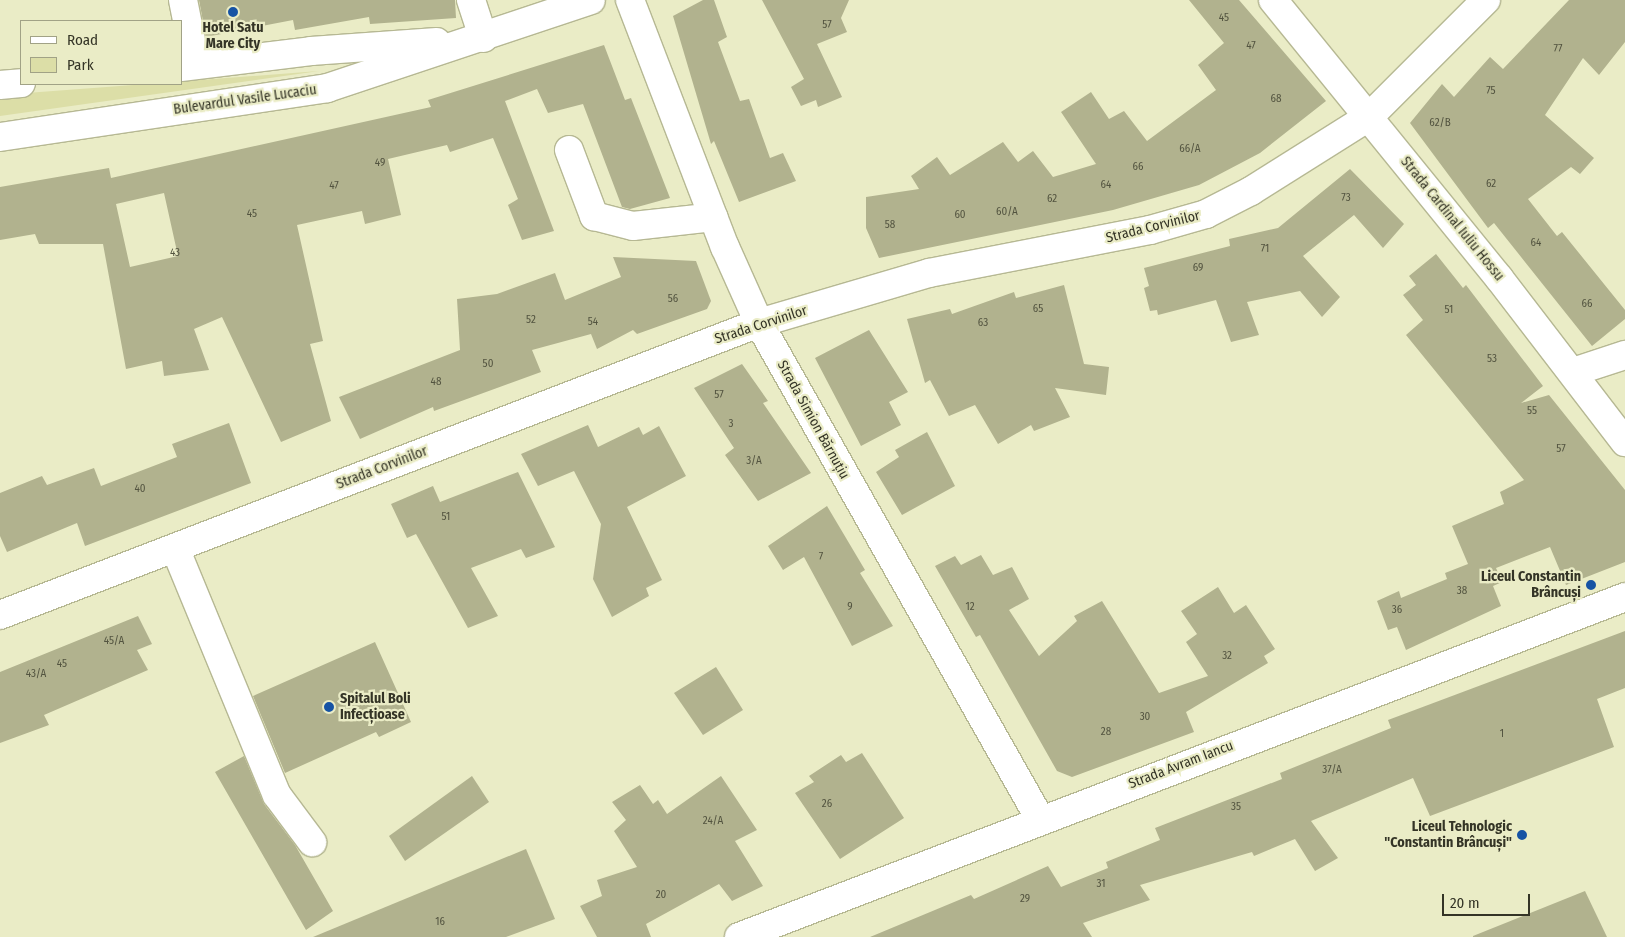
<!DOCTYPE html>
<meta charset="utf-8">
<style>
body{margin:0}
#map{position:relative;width:1625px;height:937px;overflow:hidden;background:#eaecc6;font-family:"Fira Sans Condensed",sans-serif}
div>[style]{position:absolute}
.green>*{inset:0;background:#dcdea7}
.building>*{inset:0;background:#b1b28e}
.roads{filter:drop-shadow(1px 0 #b6b893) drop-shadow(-1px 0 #b6b893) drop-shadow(0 1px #b6b893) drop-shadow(0 -1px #b6b893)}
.street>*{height:28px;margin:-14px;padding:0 14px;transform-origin:14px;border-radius:14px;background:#fff}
.secondary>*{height:28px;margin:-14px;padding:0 14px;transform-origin:14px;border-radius:14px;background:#fff}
.dots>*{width:14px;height:14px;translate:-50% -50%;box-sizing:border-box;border:2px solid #eaecc6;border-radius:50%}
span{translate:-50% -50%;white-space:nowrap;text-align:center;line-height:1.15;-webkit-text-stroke:4.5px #eaecc6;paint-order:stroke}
.number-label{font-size:11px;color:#535440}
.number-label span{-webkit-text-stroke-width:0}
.poi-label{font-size:14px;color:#343426;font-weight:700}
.right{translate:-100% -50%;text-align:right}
.left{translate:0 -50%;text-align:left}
.street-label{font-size:14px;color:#343426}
.legend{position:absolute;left:20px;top:20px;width:162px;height:65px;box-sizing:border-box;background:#eaecc6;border:1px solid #a1a286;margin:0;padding:6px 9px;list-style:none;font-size:15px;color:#343426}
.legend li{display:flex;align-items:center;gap:10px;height:25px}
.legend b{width:25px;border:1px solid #a1a286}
.scale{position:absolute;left:1442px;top:894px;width:88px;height:22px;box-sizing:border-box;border:2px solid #343426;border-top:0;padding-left:6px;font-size:15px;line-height:18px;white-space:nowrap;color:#343426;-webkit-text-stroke:4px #eaecc6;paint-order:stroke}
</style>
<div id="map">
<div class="green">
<i style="clip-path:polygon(319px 71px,0 116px,0 95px)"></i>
</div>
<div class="building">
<i style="clip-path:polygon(199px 0,455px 0,456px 18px,370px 24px,369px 17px,295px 30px,293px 20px,206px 37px)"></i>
<i style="clip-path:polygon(703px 0,714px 0,727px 37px,718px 42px,740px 101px,749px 99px,770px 158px,783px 153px,796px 181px,739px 202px,714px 141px,711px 144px,673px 16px)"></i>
<i style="clip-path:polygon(762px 0,849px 0,841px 18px,847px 32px,817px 44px,842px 97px,818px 107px,816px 100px,801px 106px,791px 87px,804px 79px)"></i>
<i style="clip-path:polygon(1189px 0,1239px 0,1326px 101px,1260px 153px,1199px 185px,1113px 210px,879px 258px,866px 228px,866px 197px,919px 189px,911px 176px,937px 157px,950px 175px,1003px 142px,1018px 162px,1033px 151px,1053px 177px,1096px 164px,1061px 112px,1091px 92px,1109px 119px,1124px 111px,1147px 141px,1216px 90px,1198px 65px,1224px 43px)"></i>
<i style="clip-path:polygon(1569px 0,1625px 0,1625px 42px,1599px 75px,1583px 58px,1545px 115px,1594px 158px,1580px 174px,1571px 167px,1528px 199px,1557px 236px,1562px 232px,1625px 310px,1625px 319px,1592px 346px,1494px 223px,1488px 228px,1410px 123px,1442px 84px,1454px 97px,1490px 57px,1503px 69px)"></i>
<i style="clip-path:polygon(evenodd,604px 45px,625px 100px,631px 98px,670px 198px,630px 209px,622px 207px,583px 104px,548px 113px,537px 89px,505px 101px,554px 231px,522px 240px,508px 205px,518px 199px,493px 138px,450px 152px,447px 145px,388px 159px,401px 215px,365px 224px,362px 211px,297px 225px,323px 341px,310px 344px,331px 421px,281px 442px,222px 317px,194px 329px,209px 370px,164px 376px,162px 361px,126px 369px,103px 244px,39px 244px,35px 234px,0 240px,0 187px,109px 168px,111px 178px,431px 107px,428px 100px,604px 45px,164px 193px,178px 256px,130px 267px,116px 204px,164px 193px)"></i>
<i style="clip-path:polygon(1350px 169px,1404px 224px,1383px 248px,1354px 215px,1303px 256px,1340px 297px,1322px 317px,1300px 291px,1247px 302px,1259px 335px,1231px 342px,1216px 300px,1158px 315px,1157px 310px,1150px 311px,1144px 288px,1149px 286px,1144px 268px,1230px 246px,1229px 239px,1278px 228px)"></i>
<i style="clip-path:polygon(1436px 254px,1463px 288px,1466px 285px,1543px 386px,1521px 403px,1549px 395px,1625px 490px,1625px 562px,1566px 585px,1550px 547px,1496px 568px,1502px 582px,1493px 586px,1501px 606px,1406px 650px,1397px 627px,1388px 630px,1377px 601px,1399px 591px,1401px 598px,1447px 579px,1445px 573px,1468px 564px,1452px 526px,1504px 504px,1500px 492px,1524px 480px,1406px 335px,1423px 320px,1403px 295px,1416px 285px,1409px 276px)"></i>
<i style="clip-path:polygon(613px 257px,696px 261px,711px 301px,707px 309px,637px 334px,633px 330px,597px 349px,591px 334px,532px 350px,541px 372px,434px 411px,433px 407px,360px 439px,339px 397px,460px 350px,457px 299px,497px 294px,555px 273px,565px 300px,621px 277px)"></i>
<i style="clip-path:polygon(1064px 285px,1084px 364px,1109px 367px,1106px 395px,1055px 388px,1070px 417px,1034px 431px,1031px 425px,998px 444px,975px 405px,949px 416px,930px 380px,925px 383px,907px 319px,950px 309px,952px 314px,1014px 292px,1016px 298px)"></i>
<i style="clip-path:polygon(869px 330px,908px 392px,889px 402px,901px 425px,861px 446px,815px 358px)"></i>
<i style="clip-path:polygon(742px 364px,768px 401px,763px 403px,811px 473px,758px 501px,725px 455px,734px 448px,694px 388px)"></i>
<i style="clip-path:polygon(229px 423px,251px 483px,85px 546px,77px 523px,7px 552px,0 536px,0 493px,42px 476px,47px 485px,94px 468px,101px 486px,177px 457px,172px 444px)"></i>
<i style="clip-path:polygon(588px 425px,598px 447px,639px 427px,643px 435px,659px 426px,686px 476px,627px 507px,662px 580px,646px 588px,649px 596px,612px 617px,593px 579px,601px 524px,574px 471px,538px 486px,521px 454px)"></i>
<i style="clip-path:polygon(927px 432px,955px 486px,902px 515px,876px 472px,899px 457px,895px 450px)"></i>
<i style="clip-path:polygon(518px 472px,555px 547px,526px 558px,521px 549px,471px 568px,498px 616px,468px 628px,416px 534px,407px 538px,391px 504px,433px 486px,440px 502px)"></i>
<i style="clip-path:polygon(827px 506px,865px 570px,860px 573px,893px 626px,852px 646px,804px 557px,783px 570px,768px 546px)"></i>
<i style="clip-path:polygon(981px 555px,993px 575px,1012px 567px,1029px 599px,1009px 610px,1039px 656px,1077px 621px,1074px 616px,1102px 601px,1159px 693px,1208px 676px,1186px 642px,1197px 634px,1181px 611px,1218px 587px,1234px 613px,1246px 605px,1275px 649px,1264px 656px,1268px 663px,1186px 712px,1194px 732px,1072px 777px,1057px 771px,980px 635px,976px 637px,935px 566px,955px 556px,961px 565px)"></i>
<i style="clip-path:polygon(138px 616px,152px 644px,137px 650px,148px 670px,44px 715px,49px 725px,0 743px,0 672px)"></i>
<i style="clip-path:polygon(1625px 631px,1625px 688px,1597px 699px,1614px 747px,1430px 816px,1413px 778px,1311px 821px,1338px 858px,1315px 871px,1295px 839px,1254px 856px,1252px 852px,1140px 885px,1150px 900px,1083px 923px,1092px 937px,870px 937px,971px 895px,974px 899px,1048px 866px,1061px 887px,1108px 868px,1106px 862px,1160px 840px,1155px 828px,1282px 779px,1280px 773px,1391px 728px,1388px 720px)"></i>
<i style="clip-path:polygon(375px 642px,411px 722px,379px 737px,376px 732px,285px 773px,253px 696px)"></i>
<i style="clip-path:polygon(716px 667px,743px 710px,703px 735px,674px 693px)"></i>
<i style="clip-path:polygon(862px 753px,904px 818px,840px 859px,795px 793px,814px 782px,809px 776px,841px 755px,846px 762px)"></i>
<i style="clip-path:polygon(244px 756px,264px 804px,295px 845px,333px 911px,306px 930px,215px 772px)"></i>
<i style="clip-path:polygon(472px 776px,489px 802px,405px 861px,389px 836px)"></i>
<i style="clip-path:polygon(721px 776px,757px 830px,735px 841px,763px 886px,732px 901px,719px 884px,646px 924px,651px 937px,597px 937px,580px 906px,602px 896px,597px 880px,637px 867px,614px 831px,626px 820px,612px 802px,640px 785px,653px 804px,658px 800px,667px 814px)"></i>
<i style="clip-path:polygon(526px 849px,555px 919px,506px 937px,313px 937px)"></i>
<i style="clip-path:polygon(1585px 891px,1607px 937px,1473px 937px,1473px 936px)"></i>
</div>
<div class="roads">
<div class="street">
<i style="left:183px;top:0;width:66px;rotate:78.7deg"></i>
<i style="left:471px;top:0;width:40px;rotate:72deg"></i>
<i style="left:630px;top:0;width:265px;rotate:69deg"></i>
<i style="left:725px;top:247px;width:83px;rotate:65.9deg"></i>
<i style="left:759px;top:323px;width:570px;rotate:60.47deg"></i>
<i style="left:1273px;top:0;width:358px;rotate:50.9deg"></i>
<i style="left:1499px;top:278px;width:207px;rotate:52.5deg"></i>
<i style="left:569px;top:150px;width:71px;rotate:69.3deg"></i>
<i style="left:594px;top:216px;width:40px;rotate:14.4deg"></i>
<i style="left:633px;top:226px;width:81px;rotate:-6.3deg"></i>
<i style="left:1573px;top:372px;width:55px;rotate:-18.1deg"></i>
<i style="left:175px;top:548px;width:267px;rotate:67.6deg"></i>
<i style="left:277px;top:795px;width:59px;rotate:53.3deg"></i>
<i style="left:0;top:615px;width:813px;rotate:-21.04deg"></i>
<i style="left:759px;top:323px;width:177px;rotate:-16.4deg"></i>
<i style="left:929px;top:273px;width:225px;rotate:-11deg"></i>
<i style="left:1150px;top:230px;width:58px;rotate:-15.9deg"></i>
<i style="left:1206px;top:214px;width:51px;rotate:-27.1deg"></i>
<i style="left:1251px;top:191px;width:141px;rotate:-32.2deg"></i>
<i style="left:1370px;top:116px;width:164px;rotate:-45deg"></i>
</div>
<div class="secondary">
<i style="left:181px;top:67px;width:131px;rotate:-7deg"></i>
<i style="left:311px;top:51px;width:126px;rotate:-4.1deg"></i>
<i style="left:0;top:85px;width:21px;rotate:-5deg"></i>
<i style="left:0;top:137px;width:331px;rotate:-8.5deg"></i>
<i style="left:327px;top:88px;width:278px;rotate:-18.4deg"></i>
<i style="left:739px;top:937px;width:949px;rotate:-20.99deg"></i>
</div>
</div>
<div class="dots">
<i style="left:233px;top:12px;background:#1653a4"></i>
<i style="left:1591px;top:585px;background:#1653a4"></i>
<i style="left:329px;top:707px;background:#1653a4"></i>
<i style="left:1522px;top:835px;background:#1653a4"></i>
</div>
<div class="number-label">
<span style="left:1224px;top:18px">45</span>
<span style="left:827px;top:25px">57</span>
<span style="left:1251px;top:46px">47</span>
<span style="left:1558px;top:49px">77</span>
<span style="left:1491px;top:91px">75</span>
<span style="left:1276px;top:99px">68</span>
<span style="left:1440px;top:123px">62/B</span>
<span style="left:1190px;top:149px">66/A</span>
<span style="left:380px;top:163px">49</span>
<span style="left:1138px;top:167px">66</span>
<span style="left:1491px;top:184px">62</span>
<span style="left:1106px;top:185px">64</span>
<span style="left:334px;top:186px">47</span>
<span style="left:1346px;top:198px">73</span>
<span style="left:1052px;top:199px">62</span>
<span style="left:1007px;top:212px">60/A</span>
<span style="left:252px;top:214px">45</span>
<span style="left:960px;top:215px">60</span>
<span style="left:890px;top:225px">58</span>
<span style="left:1536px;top:243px">64</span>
<span style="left:1265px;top:249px">71</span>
<span style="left:175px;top:253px">43</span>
<span style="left:1198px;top:268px">69</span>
<span style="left:673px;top:299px">56</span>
<span style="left:1587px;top:304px">66</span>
<span style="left:1038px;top:309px">65</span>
<span style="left:1449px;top:310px">51</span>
<span style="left:531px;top:320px">52</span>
<span style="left:593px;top:322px">54</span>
<span style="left:983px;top:323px">63</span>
<span style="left:1492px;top:359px">53</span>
<span style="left:488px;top:364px">50</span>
<span style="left:436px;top:382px">48</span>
<span style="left:719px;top:395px">57</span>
<span style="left:1532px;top:411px">55</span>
<span style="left:731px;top:424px">3</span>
<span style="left:1561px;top:449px">57</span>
<span style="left:754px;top:461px">3/A</span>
<span style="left:140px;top:489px">40</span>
<span style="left:446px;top:517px">51</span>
<span style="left:821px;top:557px">7</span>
<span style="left:1462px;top:591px">38</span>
<span style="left:850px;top:607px">9</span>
<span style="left:970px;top:607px">12</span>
<span style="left:1397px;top:610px">36</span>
<span style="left:114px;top:641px">45/A</span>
<span style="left:1227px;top:656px">32</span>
<span style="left:62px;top:664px">45</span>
<span style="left:36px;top:674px">43/A</span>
<span style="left:1145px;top:717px">30</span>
<span style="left:1106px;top:732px">28</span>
<span style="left:1502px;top:734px">1</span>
<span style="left:1332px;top:770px">37/A</span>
<span style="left:827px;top:804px">26</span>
<span style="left:1236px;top:807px">35</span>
<span style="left:713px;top:821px">24/A</span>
<span style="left:1101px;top:884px">31</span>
<span style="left:661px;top:895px">20</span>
<span style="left:1025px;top:899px">29</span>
<span style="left:440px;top:922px">16</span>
</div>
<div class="poi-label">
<span style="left:233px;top:36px">Hotel Satu<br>Mare City</span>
<span class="right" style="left:1581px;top:585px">Liceul Constantin<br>Brâncuși</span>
<span class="left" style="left:340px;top:707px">Spitalul Boli<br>Infecțioase</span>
<span class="right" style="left:1512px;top:835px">Liceul Tehnologic<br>"Constantin Brâncuși"</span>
</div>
<div class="street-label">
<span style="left:245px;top:100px;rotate:-8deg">Bulevardul Vasile Lucaciu</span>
<span style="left:1452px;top:219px;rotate:51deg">Strada Cardinal Iuliu Hossu</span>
<span style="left:1153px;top:227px;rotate:-14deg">Strada Corvinilor</span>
<span style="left:761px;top:325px;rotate:-18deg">Strada Corvinilor</span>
<span style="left:813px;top:420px;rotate:61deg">Strada Simion Bărnuțiu</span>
<span style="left:382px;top:468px;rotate:-21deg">Strada Corvinilor</span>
<span style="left:1181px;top:765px;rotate:-21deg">Strada Avram Iancu</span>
</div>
<ul class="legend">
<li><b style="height:6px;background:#fff"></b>Road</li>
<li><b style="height:14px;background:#dcdea7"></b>Park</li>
</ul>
<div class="scale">20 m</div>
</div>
